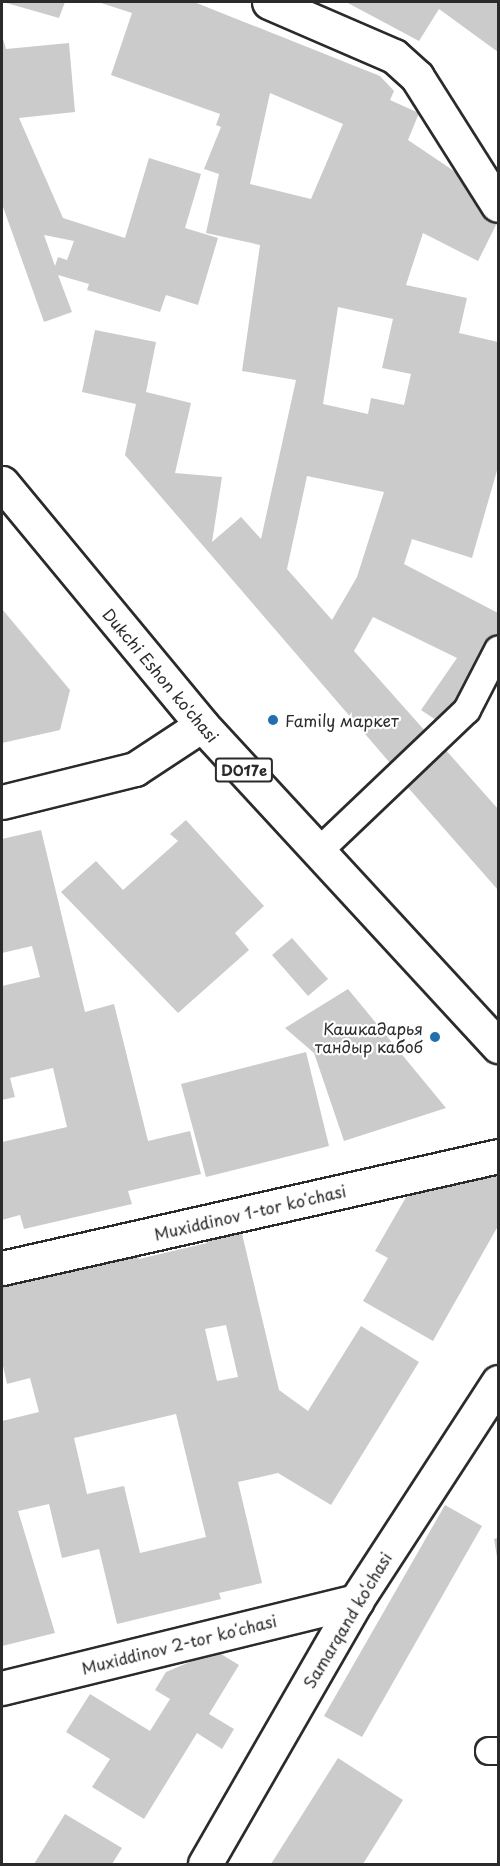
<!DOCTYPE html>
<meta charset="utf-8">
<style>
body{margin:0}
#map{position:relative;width:500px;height:1866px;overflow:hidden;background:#fff;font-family:"Playpen Sans",sans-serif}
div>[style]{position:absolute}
.building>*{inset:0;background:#cbcbcb}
.roads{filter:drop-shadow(2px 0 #2b2b2b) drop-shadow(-2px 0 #2b2b2b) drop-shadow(0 2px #2b2b2b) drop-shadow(0 -2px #2b2b2b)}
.service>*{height:26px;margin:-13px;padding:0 13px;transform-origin:13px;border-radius:13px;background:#fff}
.minor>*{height:33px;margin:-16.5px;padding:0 16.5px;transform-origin:16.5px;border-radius:16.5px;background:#fff}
.tertiary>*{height:33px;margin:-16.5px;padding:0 16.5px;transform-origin:16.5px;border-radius:16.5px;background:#fff}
.primary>*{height:33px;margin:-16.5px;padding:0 16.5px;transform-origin:16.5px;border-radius:16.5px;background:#fff}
.dots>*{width:16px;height:16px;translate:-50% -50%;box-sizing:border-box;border:3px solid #fff;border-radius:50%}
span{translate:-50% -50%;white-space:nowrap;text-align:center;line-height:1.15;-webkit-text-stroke:4.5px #fff;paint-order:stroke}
.shield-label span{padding:2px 4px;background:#fff;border:2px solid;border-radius:4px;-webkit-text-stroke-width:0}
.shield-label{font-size:15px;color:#2b2b2b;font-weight:700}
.street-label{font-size:16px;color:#2b2b2b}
.poi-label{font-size:16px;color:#2b2b2b}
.left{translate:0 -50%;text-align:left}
.right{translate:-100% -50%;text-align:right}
.frame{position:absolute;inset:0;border:3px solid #2b2b2b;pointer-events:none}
</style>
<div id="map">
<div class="building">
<i style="clip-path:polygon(3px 2px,65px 2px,59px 18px)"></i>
<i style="clip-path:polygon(evenodd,98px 2px,194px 2px,380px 76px,394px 91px,390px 100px,419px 113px,408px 140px,454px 171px,498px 221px,478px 261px,423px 233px,406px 285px,467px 298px,459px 333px,498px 342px,498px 467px,472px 558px,412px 539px,404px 564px,498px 613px,498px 634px,442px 724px,421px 710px,457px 658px,373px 617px,354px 651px,426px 732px,390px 763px,125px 455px,136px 404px,82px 392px,95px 330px,156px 342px,146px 392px,191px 403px,175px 473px,222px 477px,212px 542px,241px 517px,261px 539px,296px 380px,242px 371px,260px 245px,206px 233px,219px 174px,204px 169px,221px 127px,216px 125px,220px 114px,111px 75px,132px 13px,98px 2px,270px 93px,343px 124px,311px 199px,250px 184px,270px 93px,98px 2px,338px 307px,393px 319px,382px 368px,411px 374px,404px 405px,371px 398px,368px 414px,323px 404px,338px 307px,98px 2px,307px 476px,384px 492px,357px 577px,332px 620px,287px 569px,307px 476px)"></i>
<i style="clip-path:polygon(346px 2px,498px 2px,498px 52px,439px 9px,419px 41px)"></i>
<i style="clip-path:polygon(evenodd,2px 36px,6px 49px,69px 43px,75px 112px,19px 118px,63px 218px,125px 238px,149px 158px,201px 174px,185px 228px,218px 238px,198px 305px,166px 295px,160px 312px,87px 290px,89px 284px,58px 275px,72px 312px,44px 322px,2px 204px,2px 36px,44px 235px,74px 241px,67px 260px,58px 257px,55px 266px,44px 235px)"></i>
<i style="clip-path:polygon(2px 609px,70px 690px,60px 730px,2px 743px)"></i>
<i style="clip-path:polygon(444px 748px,498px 809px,498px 890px,404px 783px)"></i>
<i style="clip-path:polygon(186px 820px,264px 906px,235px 933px,249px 950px,178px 1013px,61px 892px,96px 861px,123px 890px,178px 841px,170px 834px)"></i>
<i style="clip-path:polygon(41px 830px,85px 1012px,114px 1004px,148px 1141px,190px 1131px,201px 1174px,128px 1191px,132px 1204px,24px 1229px,20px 1215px,2px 1220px,2px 1142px,67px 1127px,53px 1068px,10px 1078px,15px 1097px,2px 1100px,2px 986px,40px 977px,32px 946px,2px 953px,2px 839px)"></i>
<i style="clip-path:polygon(292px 938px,328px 979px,308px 996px,272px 955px)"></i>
<i style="clip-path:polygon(348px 989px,446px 1108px,344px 1141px,314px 1053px,285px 1028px)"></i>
<i style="clip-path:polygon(306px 1052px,329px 1146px,206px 1177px,181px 1084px)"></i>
<i style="clip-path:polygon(498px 1165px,498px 1226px,433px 1341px,363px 1301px,388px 1258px,375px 1251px,409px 1192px)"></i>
<i style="clip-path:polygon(evenodd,239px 1221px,279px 1390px,308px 1411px,361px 1326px,419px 1362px,331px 1505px,278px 1473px,238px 1482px,262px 1583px,219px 1593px,221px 1599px,117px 1624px,99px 1549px,62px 1558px,49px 1504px,18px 1511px,55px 1633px,2px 1646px,2px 1421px,39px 1412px,30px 1378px,7px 1384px,2px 1361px,2px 1281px,135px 1242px,139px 1259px,207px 1243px,204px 1229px,239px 1221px,226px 1325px,238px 1377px,217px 1381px,205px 1329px,226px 1325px,239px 1221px,176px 1414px,206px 1537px,140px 1553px,124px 1486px,87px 1494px,74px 1438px,176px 1414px)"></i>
<i style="clip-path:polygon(445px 1505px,482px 1526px,362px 1737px,324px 1716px)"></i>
<i style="clip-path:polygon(498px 1538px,498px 1557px,497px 1557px,494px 1539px)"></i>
<i style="clip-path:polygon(216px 1651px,239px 1665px,209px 1714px,234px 1729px,222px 1749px,197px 1733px,144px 1819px,92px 1787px,110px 1759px,66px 1732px,90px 1694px,150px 1731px,170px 1699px,155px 1690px,166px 1672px)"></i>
<i style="clip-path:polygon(338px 1758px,403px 1800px,363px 1864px,271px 1864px)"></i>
<i style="clip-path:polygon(65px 1814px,122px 1848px,112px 1864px,34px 1864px)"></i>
</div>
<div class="roads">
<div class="service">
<i style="left:319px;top:851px;width:204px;rotate:-43.6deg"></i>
<i style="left:467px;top:710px;width:68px;rotate:-62.7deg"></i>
<i style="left:489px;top:1751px;width:9px"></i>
</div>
<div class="minor">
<i style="left:269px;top:2px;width:136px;rotate:23.4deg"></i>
<i style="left:394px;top:56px;width:31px;rotate:42deg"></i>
<i style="left:417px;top:77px;width:151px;rotate:57.7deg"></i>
<i style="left:2px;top:1268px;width:508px;rotate:-12.72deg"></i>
<i style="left:2px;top:1688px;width:365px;rotate:-13.8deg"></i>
<i style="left:205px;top:1864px;width:303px;rotate:-60.1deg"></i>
<i style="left:356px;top:1601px;width:261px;rotate:-57deg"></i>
</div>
<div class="tertiary">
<i style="left:2px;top:802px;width:137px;rotate:-13.9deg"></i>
<i style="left:135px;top:769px;width:80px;rotate:-33.3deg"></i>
</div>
<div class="primary">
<i style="left:2px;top:483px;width:314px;rotate:50.4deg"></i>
<i style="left:202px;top:725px;width:437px;rotate:47.3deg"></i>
</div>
</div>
<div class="dots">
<i style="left:273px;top:720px;background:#1f6fb2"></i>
<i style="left:435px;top:1037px;background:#1f6fb2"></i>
</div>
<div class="shield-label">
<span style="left:244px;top:770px">D017e</span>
</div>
<div class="street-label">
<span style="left:161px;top:675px;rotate:50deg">Dukchi Eshon ko'chasi</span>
<span style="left:250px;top:1212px;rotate:-13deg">Muxiddinov 1-tor koʻchasi</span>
<span style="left:347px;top:1620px;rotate:-59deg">Samarqand ko‘chasi</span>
<span style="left:179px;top:1644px;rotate:-14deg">Muxiddinov 2-tor koʻchasi</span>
</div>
<div class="poi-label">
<span class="left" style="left:285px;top:720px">Family маркет</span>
<span class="right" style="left:423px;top:1037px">Кашкадарья<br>тандыр кабоб</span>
</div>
<div class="frame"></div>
</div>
